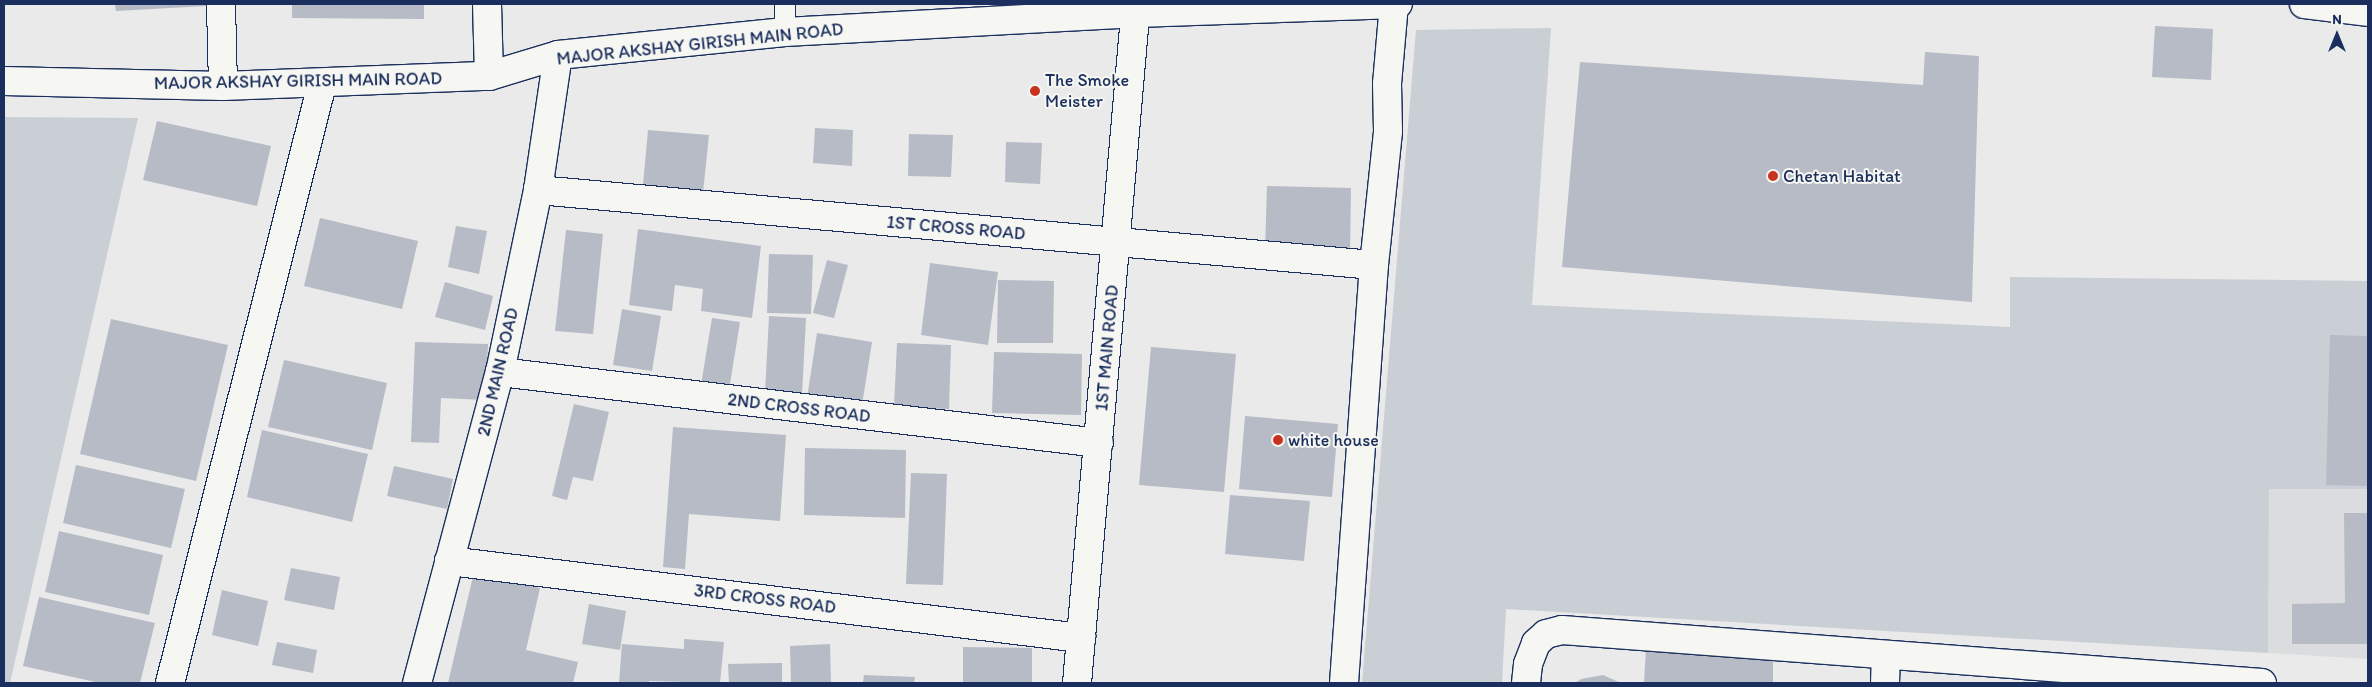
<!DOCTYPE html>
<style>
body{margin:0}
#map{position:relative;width:2372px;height:687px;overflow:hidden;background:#e9eae9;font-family:Itim,sans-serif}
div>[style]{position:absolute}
.built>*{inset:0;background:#dadcde}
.green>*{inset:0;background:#caced5}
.building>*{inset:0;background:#b6bbc6}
.roads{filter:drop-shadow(1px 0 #1b2f5e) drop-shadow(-1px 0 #1b2f5e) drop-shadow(0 1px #1b2f5e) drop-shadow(0 -1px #1b2f5e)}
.service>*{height:20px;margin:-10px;padding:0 10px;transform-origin:10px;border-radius:10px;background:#f6f6f2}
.minor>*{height:28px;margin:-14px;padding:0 14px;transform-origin:14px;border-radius:14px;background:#f6f6f2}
.tertiary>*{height:28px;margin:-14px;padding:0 14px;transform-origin:14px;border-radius:14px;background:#f6f6f2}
.dots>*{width:14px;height:14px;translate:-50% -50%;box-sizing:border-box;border:2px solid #f6f6f2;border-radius:50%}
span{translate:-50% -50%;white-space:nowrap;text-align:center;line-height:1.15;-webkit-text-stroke:4px #f6f6f2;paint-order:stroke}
.street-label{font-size:18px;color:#1b2f5e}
.poi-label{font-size:18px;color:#1b2f5e}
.left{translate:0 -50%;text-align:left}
.frame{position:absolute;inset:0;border:5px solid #1b2f5e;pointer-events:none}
.north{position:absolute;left:2312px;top:10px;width:50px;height:50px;-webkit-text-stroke:4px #f6f6f2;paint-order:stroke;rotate:0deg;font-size:14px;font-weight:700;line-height:20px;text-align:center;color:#1b2f5e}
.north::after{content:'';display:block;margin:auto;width:18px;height:22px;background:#1b2f5e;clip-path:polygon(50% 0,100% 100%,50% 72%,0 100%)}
</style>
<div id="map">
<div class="built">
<i style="clip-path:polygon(2269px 489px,2368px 489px,2368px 659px,2268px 653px)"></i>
</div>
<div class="green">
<i style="clip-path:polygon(1551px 28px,1532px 305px,2010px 327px,2010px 277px,2368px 281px,2368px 489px,2269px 489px,2268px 653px,1506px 609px,1502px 683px,1362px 683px,1416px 30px)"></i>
<i style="clip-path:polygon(4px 117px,138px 118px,10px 683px,4px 683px)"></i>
</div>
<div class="building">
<i style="clip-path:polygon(115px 4px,206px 4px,206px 6px,116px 11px)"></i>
<i style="clip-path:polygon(292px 4px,424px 4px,424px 19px,292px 18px)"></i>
<i style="clip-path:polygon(2155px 26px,2213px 29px,2211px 80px,2152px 77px)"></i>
<i style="clip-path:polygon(1925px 52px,1979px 56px,1972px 302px,1562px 267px,1580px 62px,1923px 85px)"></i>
<i style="clip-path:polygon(157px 121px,271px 146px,257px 206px,143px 180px)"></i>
<i style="clip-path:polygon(815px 128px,853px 130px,852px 166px,813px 163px)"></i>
<i style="clip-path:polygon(648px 130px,709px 135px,702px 202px,642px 196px)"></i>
<i style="clip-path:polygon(909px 134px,953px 135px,951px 177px,908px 176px)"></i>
<i style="clip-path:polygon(1006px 142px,1042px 143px,1040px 184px,1005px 182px)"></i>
<i style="clip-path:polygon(1267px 186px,1351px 188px,1350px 254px,1265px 252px)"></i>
<i style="clip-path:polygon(320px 218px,418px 241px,402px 309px,304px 286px)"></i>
<i style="clip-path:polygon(456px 226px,487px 231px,479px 274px,448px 267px)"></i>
<i style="clip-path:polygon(638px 229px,761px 246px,752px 318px,701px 311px,703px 289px,675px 285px,672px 311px,629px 305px)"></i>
<i style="clip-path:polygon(566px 230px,603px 234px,593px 334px,555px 331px)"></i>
<i style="clip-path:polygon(769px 254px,813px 255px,811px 314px,767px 313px)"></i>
<i style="clip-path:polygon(827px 260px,848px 265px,834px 318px,813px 313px)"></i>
<i style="clip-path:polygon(930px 263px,998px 272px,988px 345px,921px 335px)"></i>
<i style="clip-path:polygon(998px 280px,1054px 281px,1053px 343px,997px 343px)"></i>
<i style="clip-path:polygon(445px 282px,493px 296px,485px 330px,435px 317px)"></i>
<i style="clip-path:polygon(622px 309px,661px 316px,652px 371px,613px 365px)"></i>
<i style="clip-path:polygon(769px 316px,806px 318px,802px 395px,765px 393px)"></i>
<i style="clip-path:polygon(712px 318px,740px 322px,728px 396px,700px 391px)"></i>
<i style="clip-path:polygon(111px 319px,228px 345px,196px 481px,80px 454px)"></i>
<i style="clip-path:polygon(817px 333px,872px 342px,862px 405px,807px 398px)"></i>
<i style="clip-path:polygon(2330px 335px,2368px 336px,2368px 486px,2326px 485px)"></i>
<i style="clip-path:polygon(415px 342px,488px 344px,486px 400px,441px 398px,439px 443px,411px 442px)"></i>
<i style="clip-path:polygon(897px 343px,951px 345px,949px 409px,894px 407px)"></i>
<i style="clip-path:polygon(1151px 347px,1236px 354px,1224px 492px,1139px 485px)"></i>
<i style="clip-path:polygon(994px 352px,1082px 354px,1081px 415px,992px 413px)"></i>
<i style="clip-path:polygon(284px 360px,387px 383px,372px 450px,268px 427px)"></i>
<i style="clip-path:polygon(574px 404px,609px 412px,593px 481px,573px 477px,567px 500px,552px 496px)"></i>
<i style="clip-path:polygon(1245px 416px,1338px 424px,1332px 497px,1239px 489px)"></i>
<i style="clip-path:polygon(673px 427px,786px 435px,780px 521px,689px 514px,685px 569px,663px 567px)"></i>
<i style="clip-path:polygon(262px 430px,368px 454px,352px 522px,247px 497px)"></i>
<i style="clip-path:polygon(805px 448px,906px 450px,905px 518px,804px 515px)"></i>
<i style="clip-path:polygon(76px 465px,185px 489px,171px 548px,63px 523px)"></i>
<i style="clip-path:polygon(394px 466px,453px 479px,447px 509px,387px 496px)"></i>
<i style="clip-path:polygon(911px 473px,947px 474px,943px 585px,906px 584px)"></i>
<i style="clip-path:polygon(1230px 495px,1310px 501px,1304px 561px,1225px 554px)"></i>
<i style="clip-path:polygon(2344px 513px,2368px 513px,2368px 644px,2292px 644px,2292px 604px,2345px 603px)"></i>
<i style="clip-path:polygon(59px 531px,163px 555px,149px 615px,45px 592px)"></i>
<i style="clip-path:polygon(291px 568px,340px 577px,334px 610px,284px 600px)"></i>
<i style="clip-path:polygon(474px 572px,540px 588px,526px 650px,578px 662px,573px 683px,448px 683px)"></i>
<i style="clip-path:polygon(222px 590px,268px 601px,258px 646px,212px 635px)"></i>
<i style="clip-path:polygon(39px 597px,155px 623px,140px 683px,100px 683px,23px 666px)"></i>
<i style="clip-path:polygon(589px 604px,626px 611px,620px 650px,582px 644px)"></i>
<i style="clip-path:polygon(684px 639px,724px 642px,720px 683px,649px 681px,649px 683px,619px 683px,622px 644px,684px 649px)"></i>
<i style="clip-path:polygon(277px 642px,317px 650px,313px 673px,272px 665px)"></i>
<i style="clip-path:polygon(830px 644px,831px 683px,791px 683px,790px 646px)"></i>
<i style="clip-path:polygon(963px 647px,1032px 648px,1032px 683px,963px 683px)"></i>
<i style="clip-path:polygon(1646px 649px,1773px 656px,1773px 683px,1644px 683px)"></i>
<i style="clip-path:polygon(782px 663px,782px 683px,729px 683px,728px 664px)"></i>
<i style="clip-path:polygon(864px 675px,915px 677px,914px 683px,863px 683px)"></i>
<i style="clip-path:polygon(1603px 675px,1621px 683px,1575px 683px,1581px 679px)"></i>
</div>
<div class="roads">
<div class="service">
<i style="left:785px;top:4px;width:28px;rotate:90deg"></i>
</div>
<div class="minor">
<i style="left:221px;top:4px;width:82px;rotate:88.6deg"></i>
<i style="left:487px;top:4px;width:72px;rotate:88.4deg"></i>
<i style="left:4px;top:81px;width:219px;rotate:1.3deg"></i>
<i style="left:223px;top:86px;width:266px;rotate:-2.2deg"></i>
<i style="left:489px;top:76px;width:72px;rotate:-16.9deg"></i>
<i style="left:558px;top:55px;width:228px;rotate:-5.8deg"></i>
<i style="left:785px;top:32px;width:353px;rotate:-3.1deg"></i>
<i style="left:1137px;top:13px;width:261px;rotate:-2deg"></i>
<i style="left:538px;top:190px;width:839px;rotate:5.13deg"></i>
<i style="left:500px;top:372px;width:603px;rotate:6.76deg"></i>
<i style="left:449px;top:561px;width:637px;rotate:6.95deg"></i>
<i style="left:170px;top:683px;width:618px;rotate:-75.76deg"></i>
<i style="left:417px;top:683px;width:322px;rotate:-75.1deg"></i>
<i style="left:500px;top:372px;width:186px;rotate:-78.2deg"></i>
<i style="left:538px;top:190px;width:136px;rotate:-81.6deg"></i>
<i style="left:1077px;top:683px;width:682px;rotate:-85.03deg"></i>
<i style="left:1344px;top:683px;width:419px;rotate:-85.9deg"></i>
<i style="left:1374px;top:265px;width:135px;rotate:-84deg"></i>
<i style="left:1388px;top:131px;width:47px;rotate:-91.2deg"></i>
<i style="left:1387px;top:84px;width:80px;rotate:-85deg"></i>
<i style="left:1526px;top:683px;width:19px;rotate:-84deg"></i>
<i style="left:1528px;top:664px;width:22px;rotate:-69deg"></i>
<i style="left:1536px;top:643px;width:13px;rotate:-42deg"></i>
<i style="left:1546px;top:634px;width:16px;rotate:-14deg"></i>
<i style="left:1562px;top:630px;width:702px;rotate:4.33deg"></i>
<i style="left:1885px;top:683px;width:28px;rotate:-88deg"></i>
</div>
<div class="tertiary">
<i style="left:2304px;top:4px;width:64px;rotate:7.1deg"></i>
</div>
</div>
<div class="dots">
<i style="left:1035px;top:91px;background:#c8321e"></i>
<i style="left:1773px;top:176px;background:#c8321e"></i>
<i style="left:1278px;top:440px;background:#c8321e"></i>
</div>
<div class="street-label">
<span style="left:700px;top:44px;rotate:-6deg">MAJOR AKSHAY GIRISH MAIN ROAD</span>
<span style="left:298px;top:81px;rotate:-1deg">MAJOR AKSHAY GIRISH MAIN ROAD</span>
<span style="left:956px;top:228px;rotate:5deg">1ST CROSS ROAD</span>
<span style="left:1107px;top:348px;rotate:-85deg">1ST MAIN ROAD</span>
<span style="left:498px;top:372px;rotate:-77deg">2ND MAIN ROAD</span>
<span style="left:799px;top:408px;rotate:7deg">2ND CROSS ROAD</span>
<span style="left:765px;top:599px;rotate:7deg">3RD CROSS ROAD</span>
</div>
<div class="poi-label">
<span class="left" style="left:1045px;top:91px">The Smoke<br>Meister</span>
<span class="left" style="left:1783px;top:176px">Chetan Habitat</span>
<span class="left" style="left:1288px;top:440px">white house</span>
</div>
<div class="frame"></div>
<div class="north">N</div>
</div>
